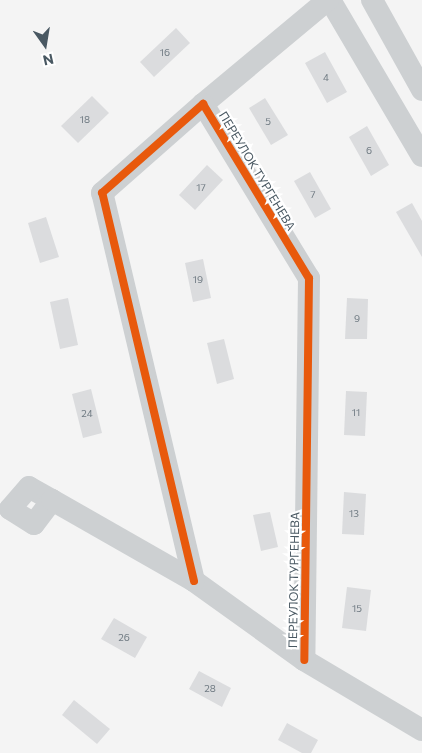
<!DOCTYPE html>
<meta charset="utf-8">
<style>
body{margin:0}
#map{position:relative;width:422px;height:753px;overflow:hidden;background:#f4f4f4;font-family:Commissioner,sans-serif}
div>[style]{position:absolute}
.building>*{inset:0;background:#dbdcde}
.street>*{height:22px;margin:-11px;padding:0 11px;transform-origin:11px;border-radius:11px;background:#cdd0d2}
.cycleway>*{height:8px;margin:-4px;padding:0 4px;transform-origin:4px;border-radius:4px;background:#e8590c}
span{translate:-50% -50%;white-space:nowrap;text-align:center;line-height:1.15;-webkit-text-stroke:4.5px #fff;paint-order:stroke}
.number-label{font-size:10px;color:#6f7a82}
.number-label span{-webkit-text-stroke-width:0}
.street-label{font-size:12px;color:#495862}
.north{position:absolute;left:20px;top:20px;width:50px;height:50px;-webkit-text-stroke:4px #fff;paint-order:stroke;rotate:167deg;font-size:14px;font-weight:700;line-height:20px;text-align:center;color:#495862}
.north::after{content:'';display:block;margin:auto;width:18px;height:22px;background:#495862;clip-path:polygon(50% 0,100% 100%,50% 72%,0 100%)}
</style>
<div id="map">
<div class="building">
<i style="clip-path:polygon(176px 28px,190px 43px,154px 77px,140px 62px)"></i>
<i style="clip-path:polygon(325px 52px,347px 92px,327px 103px,305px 63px)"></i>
<i style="clip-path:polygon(92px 96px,109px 113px,78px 143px,61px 126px)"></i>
<i style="clip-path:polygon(265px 98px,288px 135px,271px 145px,249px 108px)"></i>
<i style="clip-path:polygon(367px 126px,389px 165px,371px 176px,349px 137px)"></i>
<i style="clip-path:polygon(207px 165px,223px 180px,195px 210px,179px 195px)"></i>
<i style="clip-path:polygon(310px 172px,331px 209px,315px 218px,294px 181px)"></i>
<i style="clip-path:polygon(412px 203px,422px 221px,422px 257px,396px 212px)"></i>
<i style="clip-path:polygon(46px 217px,59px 257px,40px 263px,28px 223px)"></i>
<i style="clip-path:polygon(203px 259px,211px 298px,193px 302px,185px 263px)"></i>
<i style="clip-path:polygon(68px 298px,78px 345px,60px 349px,50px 302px)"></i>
<i style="clip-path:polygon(347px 298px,368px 299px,367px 339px,345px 339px)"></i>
<i style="clip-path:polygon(224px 339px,234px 379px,217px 384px,207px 343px)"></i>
<i style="clip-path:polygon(91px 389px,102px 433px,83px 438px,72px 394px)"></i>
<i style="clip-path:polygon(346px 391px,367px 392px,365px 436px,344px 435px)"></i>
<i style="clip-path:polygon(344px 492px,366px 494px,364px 535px,342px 534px)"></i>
<i style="clip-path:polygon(270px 512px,278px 547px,261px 551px,253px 515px)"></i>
<i style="clip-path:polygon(347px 587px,371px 590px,366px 631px,342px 628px)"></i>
<i style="clip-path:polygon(114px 618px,147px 637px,135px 658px,101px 639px)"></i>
<i style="clip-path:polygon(199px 671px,231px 688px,222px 707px,189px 689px)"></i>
<i style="clip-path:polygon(74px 700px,110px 729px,97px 744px,62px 715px)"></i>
<i style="clip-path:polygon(287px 723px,318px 740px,311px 753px,302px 753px,278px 740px)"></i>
</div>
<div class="street">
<i style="left:330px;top:0;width:181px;rotate:59.5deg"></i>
<i style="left:372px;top:0;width:103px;rotate:60.9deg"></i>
<i style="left:203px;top:104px;width:163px;rotate:-39.8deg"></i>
<i style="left:52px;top:500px;width:26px;rotate:-151deg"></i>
<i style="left:29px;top:487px;width:29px;rotate:131deg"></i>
<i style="left:10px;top:509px;width:28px;rotate:32deg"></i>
<i style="left:34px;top:524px;width:30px;rotate:-53deg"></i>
<i style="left:52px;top:500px;width:163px;rotate:29.7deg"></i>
<i style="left:194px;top:581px;width:135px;rotate:35.7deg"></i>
<i style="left:304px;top:660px;width:137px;rotate:30.7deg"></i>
<i style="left:194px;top:581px;width:399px;rotate:-103.3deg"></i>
<i style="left:102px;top:193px;width:135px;rotate:-41.4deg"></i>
<i style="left:203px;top:104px;width:204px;rotate:58.7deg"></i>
<i style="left:309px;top:278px;width:382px;rotate:90.7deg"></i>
</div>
<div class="cycleway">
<i style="left:194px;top:581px;width:399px;rotate:-103.3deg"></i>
<i style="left:102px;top:193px;width:135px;rotate:-41.4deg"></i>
<i style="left:203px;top:104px;width:204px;rotate:58.7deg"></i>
<i style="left:309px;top:278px;width:382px;rotate:90.7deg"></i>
</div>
<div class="number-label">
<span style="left:165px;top:53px">16</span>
<span style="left:326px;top:78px">4</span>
<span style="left:85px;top:120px">18</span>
<span style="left:268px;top:122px">5</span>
<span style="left:369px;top:151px">6</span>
<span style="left:201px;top:188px">17</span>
<span style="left:313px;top:195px">7</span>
<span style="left:198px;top:280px">19</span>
<span style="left:357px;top:319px">9</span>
<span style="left:356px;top:413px">11</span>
<span style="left:87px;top:414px">24</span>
<span style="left:354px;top:514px">13</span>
<span style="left:357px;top:609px">15</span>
<span style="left:124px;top:638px">26</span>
<span style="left:210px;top:689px">28</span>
</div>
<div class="street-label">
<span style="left:257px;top:171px;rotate:59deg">ПЕРЕУЛОК ТУРГЕНЕВА</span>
<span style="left:294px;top:580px;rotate:-89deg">ПЕРЕУЛОК ТУРГЕНЕВА</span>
</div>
<div class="north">N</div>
</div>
